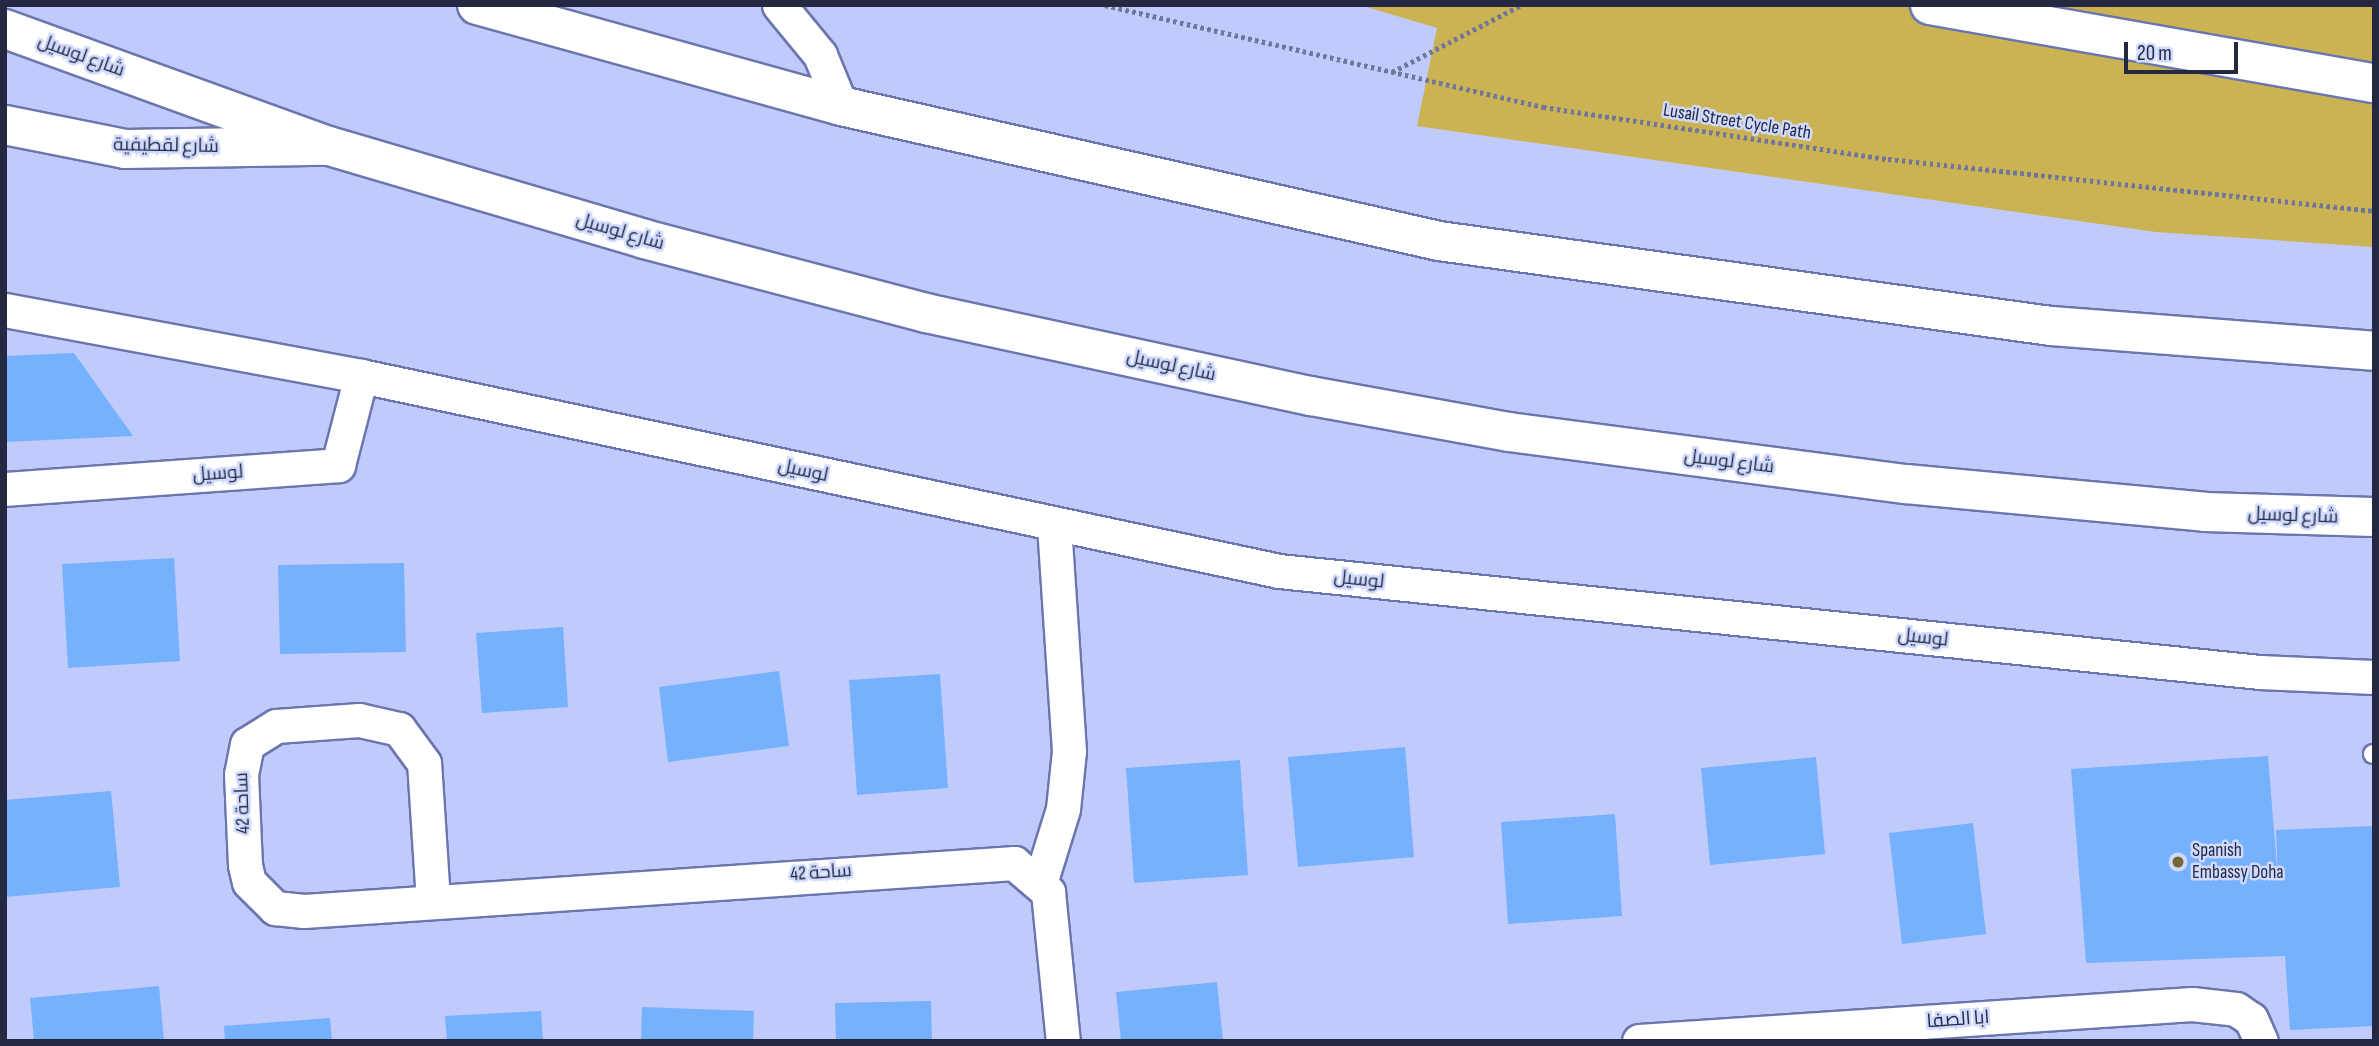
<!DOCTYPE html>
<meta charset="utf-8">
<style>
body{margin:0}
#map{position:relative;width:2379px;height:1046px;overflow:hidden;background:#c0cbfc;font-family:"Sofia Sans Condensed",Cairo,sans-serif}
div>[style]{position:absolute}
.green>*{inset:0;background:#cbb252}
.building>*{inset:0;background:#76b1fd}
.path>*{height:4.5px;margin-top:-2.25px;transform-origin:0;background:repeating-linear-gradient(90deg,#70779c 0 3.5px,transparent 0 7px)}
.roads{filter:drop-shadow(2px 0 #6b76ae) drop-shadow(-2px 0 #6b76ae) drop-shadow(0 2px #6b76ae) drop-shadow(0 -2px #6b76ae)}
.service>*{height:18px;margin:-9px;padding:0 9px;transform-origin:9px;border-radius:9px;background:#fff}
.minor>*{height:33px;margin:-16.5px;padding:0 16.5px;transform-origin:16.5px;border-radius:16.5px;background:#fff}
.tertiary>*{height:38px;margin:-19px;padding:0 19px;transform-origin:19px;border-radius:19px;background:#fff}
.trunk>*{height:38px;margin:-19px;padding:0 19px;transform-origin:19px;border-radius:19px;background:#fff}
.dots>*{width:19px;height:19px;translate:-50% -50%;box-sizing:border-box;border:4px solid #d0d9fe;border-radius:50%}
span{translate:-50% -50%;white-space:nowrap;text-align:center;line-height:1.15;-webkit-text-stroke:5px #d0d9fe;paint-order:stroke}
.street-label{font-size:19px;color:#242941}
.poi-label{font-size:19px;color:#242941}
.left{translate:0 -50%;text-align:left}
.frame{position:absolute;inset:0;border:7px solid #242941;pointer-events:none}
.scale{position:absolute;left:2124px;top:42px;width:114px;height:32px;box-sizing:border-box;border:4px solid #242941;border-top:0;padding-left:9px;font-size:21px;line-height:24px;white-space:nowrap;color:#242941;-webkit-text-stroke:5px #d0d9fe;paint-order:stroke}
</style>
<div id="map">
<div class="green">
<i style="clip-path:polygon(1360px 5px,2374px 5px,2374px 247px,2156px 232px,1417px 126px,1437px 28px)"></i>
</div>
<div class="building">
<i style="clip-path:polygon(74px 353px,133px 436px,5px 442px,5px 356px)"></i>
<i style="clip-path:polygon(174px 558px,180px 661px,68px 668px,62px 564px)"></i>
<i style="clip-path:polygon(404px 563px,406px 652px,280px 654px,278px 565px)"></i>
<i style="clip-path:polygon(563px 627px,568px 707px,482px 713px,476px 633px)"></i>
<i style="clip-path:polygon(779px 671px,789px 746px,668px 762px,659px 687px)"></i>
<i style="clip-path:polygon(940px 674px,948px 788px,857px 795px,849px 680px)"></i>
<i style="clip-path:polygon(1405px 747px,1414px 857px,1298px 867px,1288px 757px)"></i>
<i style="clip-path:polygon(2268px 756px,2278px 880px,2276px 830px,2374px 826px,2374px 1026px,2290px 1030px,2285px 956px,2086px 963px,2071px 769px)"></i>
<i style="clip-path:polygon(1816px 757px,1825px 854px,1710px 865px,1701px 768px)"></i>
<i style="clip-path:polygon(1240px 760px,1248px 875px,1134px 883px,1126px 768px)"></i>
<i style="clip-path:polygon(111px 791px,120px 887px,5px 897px,5px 800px)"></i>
<i style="clip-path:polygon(1615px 814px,1622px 916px,1508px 924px,1501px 822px)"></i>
<i style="clip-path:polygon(1973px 823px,1986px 934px,1902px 944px,1889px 833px)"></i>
<i style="clip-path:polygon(1217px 982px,1223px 1041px,1121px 1041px,1116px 992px)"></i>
<i style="clip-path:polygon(159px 986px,164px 1041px,34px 1041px,30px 998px)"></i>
<i style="clip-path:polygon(931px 1001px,932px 1041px,836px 1041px,835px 1003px)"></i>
<i style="clip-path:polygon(642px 1007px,754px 1011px,753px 1041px,641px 1041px)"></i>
<i style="clip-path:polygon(541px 1011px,543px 1041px,447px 1041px,445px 1016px)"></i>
<i style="clip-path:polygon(330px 1018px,332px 1041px,225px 1041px,224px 1026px)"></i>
</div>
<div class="path">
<i style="left:1105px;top:5px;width:450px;rotate:13.1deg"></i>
<i style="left:1543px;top:107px;width:349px;rotate:8.6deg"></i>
<i style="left:1888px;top:159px;width:489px;rotate:6.1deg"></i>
<i style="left:1392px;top:72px;width:145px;rotate:-27.4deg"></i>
</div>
<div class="roads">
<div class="service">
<i style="left:2373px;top:754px;width:1px"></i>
</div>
<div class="minor">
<i style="left:779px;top:5px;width:65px;rotate:50.6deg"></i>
<i style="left:820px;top:55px;width:55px;rotate:67.6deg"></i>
<i style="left:5px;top:310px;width:362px;rotate:10.5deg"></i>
<i style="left:361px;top:376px;width:938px;rotate:11.99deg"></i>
<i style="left:1279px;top:571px;width:985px;rotate:5.88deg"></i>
<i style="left:2259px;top:672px;width:115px;rotate:2.5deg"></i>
<i style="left:5px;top:489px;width:334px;rotate:-4.1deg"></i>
<i style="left:338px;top:465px;width:92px;rotate:-75.5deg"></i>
<i style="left:1041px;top:880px;width:74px;rotate:-72.8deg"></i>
<i style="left:1063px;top:809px;width:58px;rotate:-84.1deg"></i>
<i style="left:1069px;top:751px;width:226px;rotate:-93.8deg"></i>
<i style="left:433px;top:901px;width:138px;rotate:-93.7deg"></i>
<i style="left:424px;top:763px;width:42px;rotate:-126.3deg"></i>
<i style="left:399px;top:729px;width:41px;rotate:-167.3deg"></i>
<i style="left:359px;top:720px;width:83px;rotate:175.9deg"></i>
<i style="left:276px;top:726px;width:34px;rotate:148deg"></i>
<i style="left:247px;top:744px;width:31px;rotate:101deg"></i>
<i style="left:241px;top:774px;width:91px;rotate:87.5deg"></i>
<i style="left:245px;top:865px;width:17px;rotate:77deg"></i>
<i style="left:249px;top:882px;width:37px;rotate:45deg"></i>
<i style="left:275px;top:908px;width:29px;rotate:6deg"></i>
<i style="left:304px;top:911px;width:712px;rotate:-3.87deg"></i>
<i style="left:1014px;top:863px;width:45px;rotate:40.5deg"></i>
<i style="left:1048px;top:892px;width:150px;rotate:84.3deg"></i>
<i style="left:1639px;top:1041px;width:554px;rotate:-3.83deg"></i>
<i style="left:2192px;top:1004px;width:44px;rotate:6.5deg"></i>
<i style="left:2236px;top:1009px;width:18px;rotate:34deg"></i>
<i style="left:2251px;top:1019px;width:24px;rotate:66deg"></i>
</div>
<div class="tertiary">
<i style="left:5px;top:125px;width:122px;rotate:11.3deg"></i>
<i style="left:125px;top:149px;width:201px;rotate:-0.9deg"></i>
</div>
<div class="trunk">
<i style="left:477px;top:5px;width:378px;rotate:15.5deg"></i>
<i style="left:841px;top:106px;width:613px;rotate:12.72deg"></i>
<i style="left:1439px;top:241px;width:618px;rotate:7.91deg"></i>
<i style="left:2051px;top:326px;width:324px;rotate:4.4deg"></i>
<i style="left:1930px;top:5px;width:451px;rotate:10deg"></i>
<i style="left:5px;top:29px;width:344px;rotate:19.9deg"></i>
<i style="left:329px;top:146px;width:328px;rotate:16.4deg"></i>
<i style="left:644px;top:239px;width:292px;rotate:14.7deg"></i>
<i style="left:926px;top:313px;width:394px;rotate:12.2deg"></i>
<i style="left:1311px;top:396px;width:201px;rotate:10.3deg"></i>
<i style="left:1509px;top:432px;width:400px;rotate:7.5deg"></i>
<i style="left:1906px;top:484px;width:300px;rotate:5.3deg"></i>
<i style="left:2205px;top:512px;width:169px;rotate:1.7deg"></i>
</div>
</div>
<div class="dots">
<i style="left:2178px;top:862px;background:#746734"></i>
</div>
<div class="street-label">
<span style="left:81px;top:56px;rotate:20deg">شارع لوسيل</span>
<span style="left:1737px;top:122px;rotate:9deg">Lusail Street Cycle Path</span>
<span style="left:166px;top:146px;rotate:1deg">شارع لقطيفية</span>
<span style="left:620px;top:232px;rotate:16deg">شارع لوسيل</span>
<span style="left:1171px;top:366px;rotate:12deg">شارع لوسيل</span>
<span style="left:1729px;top:462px;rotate:7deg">شارع لوسيل</span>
<span style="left:803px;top:471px;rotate:12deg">لوسيل</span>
<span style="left:218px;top:474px;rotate:-4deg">لوسيل</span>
<span style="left:2293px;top:516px;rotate:2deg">شارع لوسيل</span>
<span style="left:1359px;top:580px;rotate:6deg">لوسيل</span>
<span style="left:1923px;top:638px;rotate:6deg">لوسيل</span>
<span style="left:243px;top:803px;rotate:-92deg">ساحة 42</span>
<span style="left:821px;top:873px;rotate:-4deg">ساحة 42</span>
<span style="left:1958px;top:1020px;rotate:-4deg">ابا الصفا</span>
</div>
<div class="poi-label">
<span class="left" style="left:2192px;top:862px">Spanish<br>Embassy Doha</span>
</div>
<div class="frame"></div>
<div class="scale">20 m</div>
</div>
